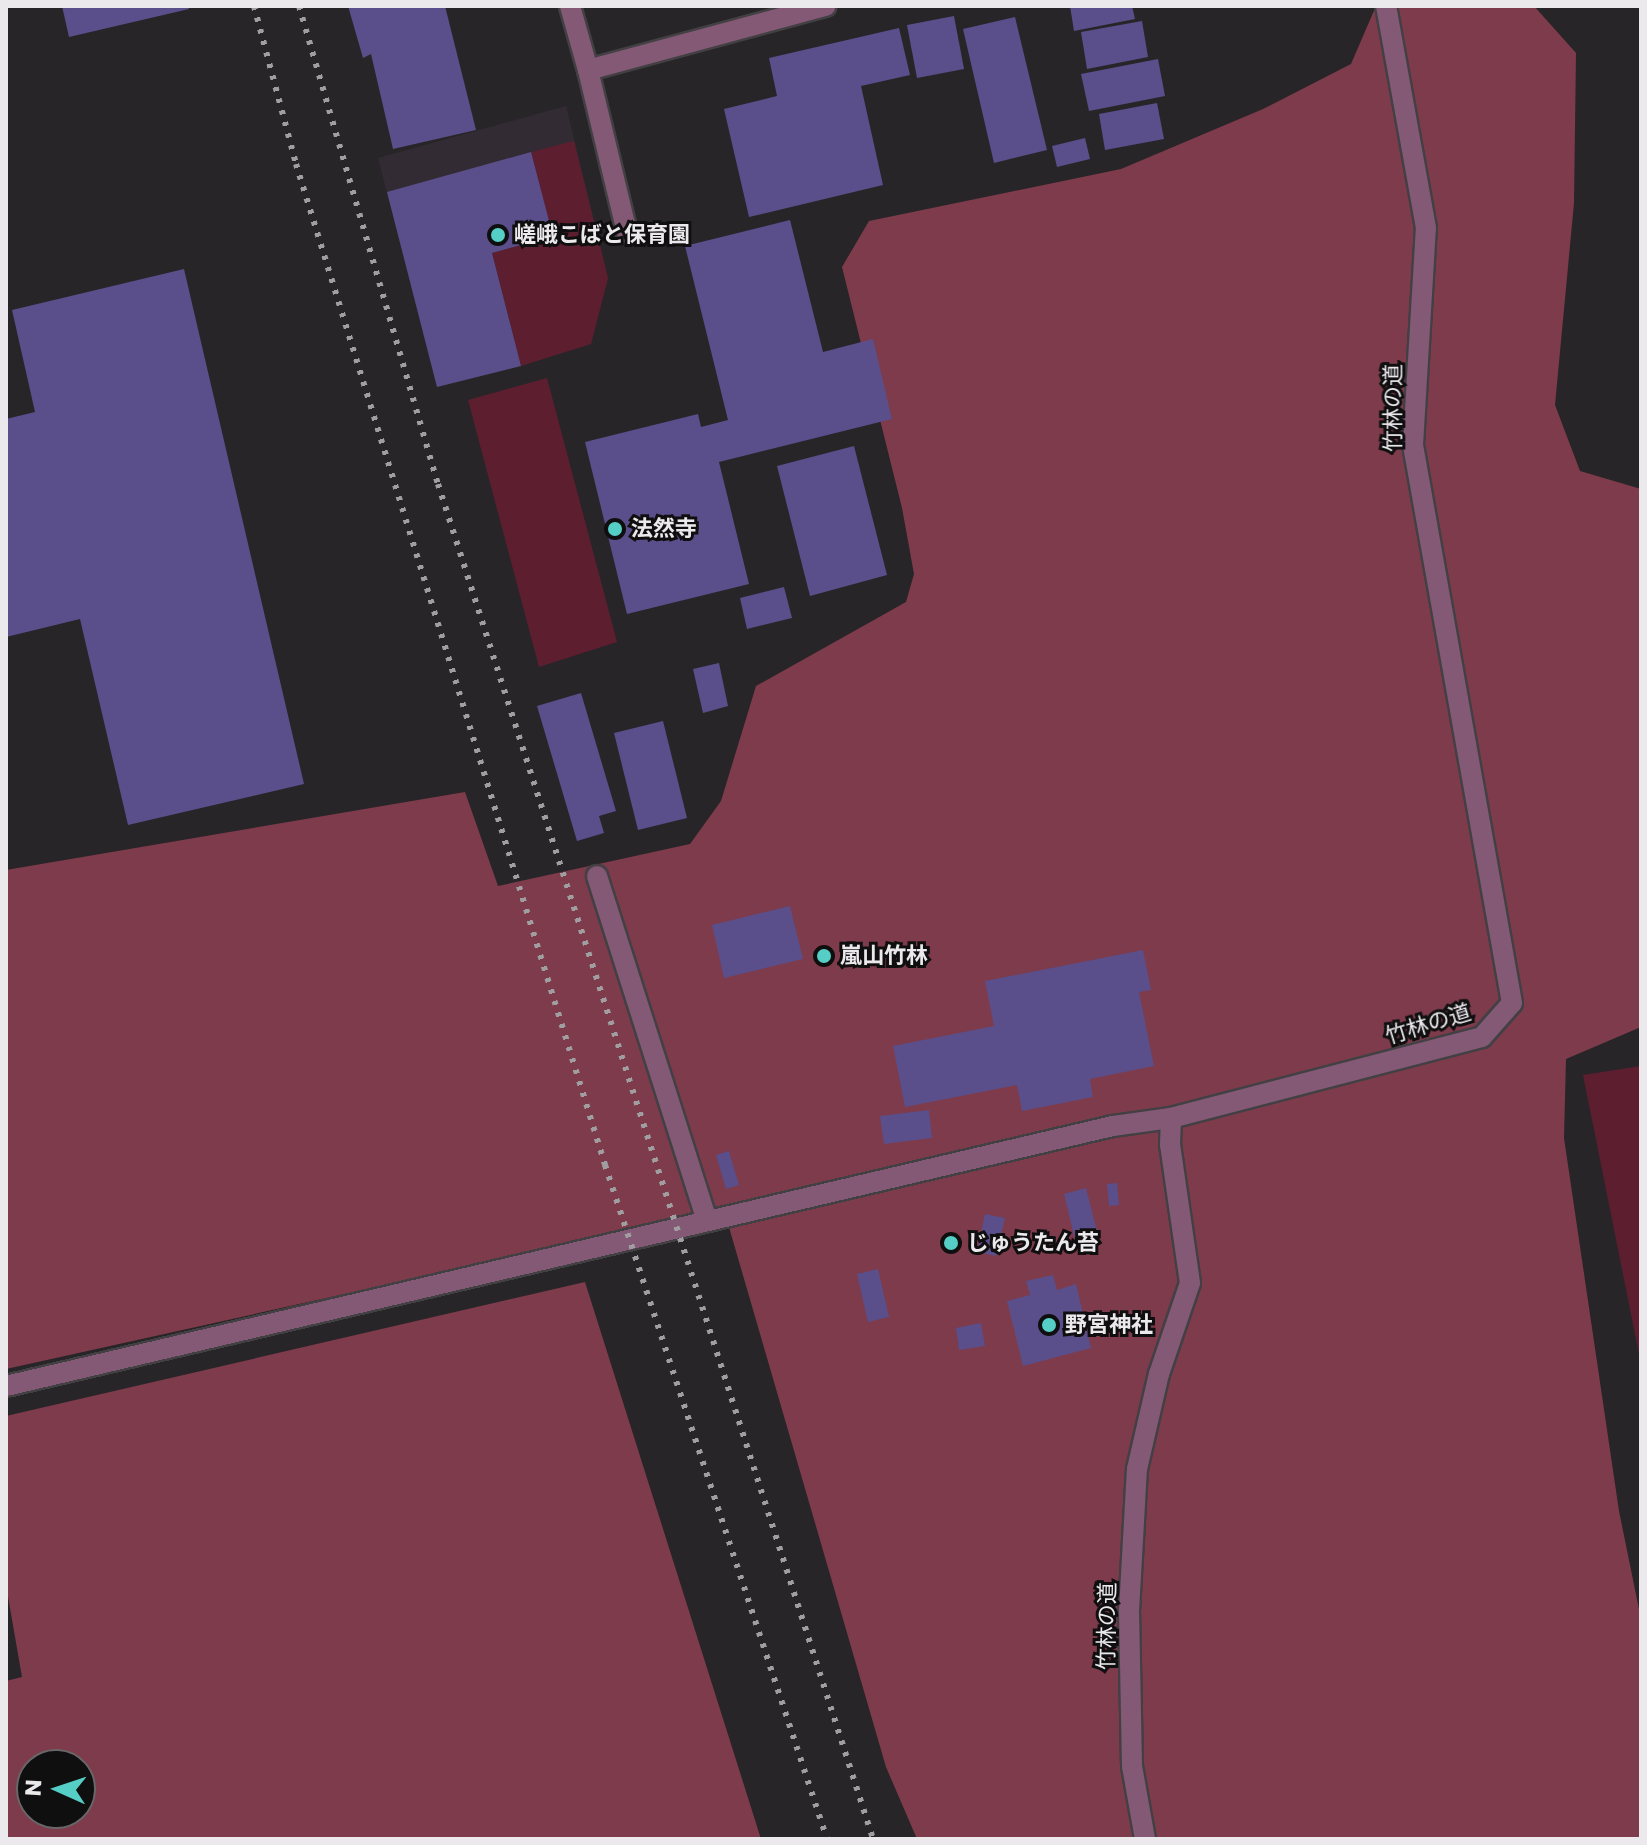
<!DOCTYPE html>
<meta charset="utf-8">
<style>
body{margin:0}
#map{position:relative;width:1647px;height:1845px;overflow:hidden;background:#282529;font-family:Poppins,"Noto Sans JP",sans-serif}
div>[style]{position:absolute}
.built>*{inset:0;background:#322b34}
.green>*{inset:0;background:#5d1e30}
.forest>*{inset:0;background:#7e3b4b}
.building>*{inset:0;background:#5a4f8a}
.roads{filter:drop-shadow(2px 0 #434044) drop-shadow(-2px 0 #434044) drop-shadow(0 2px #434044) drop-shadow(0 -2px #434044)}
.minor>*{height:20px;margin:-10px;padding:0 10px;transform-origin:10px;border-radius:10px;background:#845975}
.rail>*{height:6px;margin-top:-3px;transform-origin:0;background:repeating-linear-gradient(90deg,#a19ea2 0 4px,transparent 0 12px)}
.dots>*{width:22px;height:22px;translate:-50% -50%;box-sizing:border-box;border:4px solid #100f10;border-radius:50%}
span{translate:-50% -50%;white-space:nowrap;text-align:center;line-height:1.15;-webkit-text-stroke:6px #100f10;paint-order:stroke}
.poi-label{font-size:22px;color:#ebe9ec;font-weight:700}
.left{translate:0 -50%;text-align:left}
.street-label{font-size:22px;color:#ebe9ec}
.frame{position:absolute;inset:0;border:8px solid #ebe9ec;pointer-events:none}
.north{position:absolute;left:16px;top:1749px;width:80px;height:80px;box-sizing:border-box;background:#100f10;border:2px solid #686668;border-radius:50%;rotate:273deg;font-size:22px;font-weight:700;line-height:32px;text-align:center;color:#ebe9ec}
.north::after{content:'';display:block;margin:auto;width:28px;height:36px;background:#55cec5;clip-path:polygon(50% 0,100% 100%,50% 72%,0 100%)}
</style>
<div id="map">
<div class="built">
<i style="clip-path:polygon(566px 106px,608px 278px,591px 344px,437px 387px,378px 158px)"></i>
</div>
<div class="green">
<i style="clip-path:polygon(574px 141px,608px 278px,591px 344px,521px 366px,492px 253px,552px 236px,531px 152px)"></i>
<i style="clip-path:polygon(547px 378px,617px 642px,539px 667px,468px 400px)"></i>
<i style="clip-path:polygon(1641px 1066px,1641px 1364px,1583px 1075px)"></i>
</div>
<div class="forest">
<i style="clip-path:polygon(1376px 6px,1534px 6px,1576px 53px,1574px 203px,1555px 405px,1580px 471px,1641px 489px,1641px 1027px,1566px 1059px,1564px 1138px,1619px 1511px,1641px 1619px,1641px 1839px,917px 1839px,886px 1767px,724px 1210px,6px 1369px,6px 870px,465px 792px,498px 886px,690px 844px,721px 801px,756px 686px,906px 602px,914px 574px,902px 508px,842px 267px,869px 221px,1121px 169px,1263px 109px,1351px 64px)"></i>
<i style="clip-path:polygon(evenodd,585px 1282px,761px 1839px,6px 1839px,6px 1681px,22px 1677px,6px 1585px,6px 1416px,585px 1282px,32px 1765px,80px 1765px,80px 1813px,32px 1813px,32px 1765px)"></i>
</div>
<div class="building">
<i style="clip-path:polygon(62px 6px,188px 6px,189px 9px,69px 37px)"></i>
<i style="clip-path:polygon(348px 6px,445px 6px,476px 130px,393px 149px,371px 54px,363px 58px)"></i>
<i style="clip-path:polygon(1070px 6px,1132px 6px,1135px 19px,1074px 31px)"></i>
<i style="clip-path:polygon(954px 16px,964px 69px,917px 78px,907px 25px)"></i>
<i style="clip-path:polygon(1015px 17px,1047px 150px,994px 163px,963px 29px)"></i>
<i style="clip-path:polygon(1142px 21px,1148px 57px,1087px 69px,1081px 32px)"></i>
<i style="clip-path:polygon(899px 28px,910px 75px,861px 86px,883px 185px,749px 217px,724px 109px,777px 96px,769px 58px)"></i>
<i style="clip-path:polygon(1158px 59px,1165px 96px,1089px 111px,1081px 74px)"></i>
<i style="clip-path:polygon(1157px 103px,1164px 139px,1105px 150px,1099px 114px)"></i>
<i style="clip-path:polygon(1085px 138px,1090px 159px,1057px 167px,1052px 146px)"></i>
<i style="clip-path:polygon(531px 152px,553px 236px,492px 253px,521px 366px,437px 387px,387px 192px)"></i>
<i style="clip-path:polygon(790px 220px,823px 352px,873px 339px,892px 419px,719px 462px,749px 584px,627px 614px,585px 442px,698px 414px,701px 427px,728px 420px,685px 246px)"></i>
<i style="clip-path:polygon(184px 269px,304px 784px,128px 825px,80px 619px,6px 637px,6px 419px,35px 412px,12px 310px)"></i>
<i style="clip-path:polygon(854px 446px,887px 575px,810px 596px,777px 466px)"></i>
<i style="clip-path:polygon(784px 587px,792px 618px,747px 629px,740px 598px)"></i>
<i style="clip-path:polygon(719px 663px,728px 706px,703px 713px,693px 669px)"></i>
<i style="clip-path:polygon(581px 693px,616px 811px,599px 816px,604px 833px,577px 841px,537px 706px)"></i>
<i style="clip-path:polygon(663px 721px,687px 818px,638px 830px,614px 733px)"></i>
<i style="clip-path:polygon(790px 906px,803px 959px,724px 978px,712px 925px)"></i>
<i style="clip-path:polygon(1143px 950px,1151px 990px,1139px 992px,1154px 1066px,1090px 1079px,1093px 1097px,1022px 1111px,1017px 1085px,905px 1107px,893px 1046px,994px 1026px,985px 981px)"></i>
<i style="clip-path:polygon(929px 1110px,932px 1138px,884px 1144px,880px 1116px)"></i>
<i style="clip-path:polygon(729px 1151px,739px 1185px,726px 1189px,716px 1155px)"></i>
<i style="clip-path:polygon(1117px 1183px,1119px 1205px,1109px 1206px,1107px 1184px)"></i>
<i style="clip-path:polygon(1086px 1188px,1099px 1239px,1076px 1244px,1064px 1194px)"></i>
<i style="clip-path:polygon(985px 1214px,1005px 1218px,996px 1256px,977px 1252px)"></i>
<i style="clip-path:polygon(878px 1269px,889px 1317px,868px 1322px,857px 1274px)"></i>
<i style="clip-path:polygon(1053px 1275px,1057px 1290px,1076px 1284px,1091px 1348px,1023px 1366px,1007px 1301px,1030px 1295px,1026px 1281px)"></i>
<i style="clip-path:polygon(981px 1323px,985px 1346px,959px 1350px,956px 1328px)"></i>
</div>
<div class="roads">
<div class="minor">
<i style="left:570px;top:6px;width:66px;rotate:74.3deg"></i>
<i style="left:588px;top:70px;width:246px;rotate:-15.1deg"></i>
<i style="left:588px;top:70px;width:167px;rotate:76.5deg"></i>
<i style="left:597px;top:876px;width:362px;rotate:72.3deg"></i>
<i style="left:6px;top:1386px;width:1137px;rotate:-13.22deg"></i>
<i style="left:1113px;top:1126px;width:59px;rotate:-7.9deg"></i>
<i style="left:1145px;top:1839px;width:74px;rotate:-100.1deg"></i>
<i style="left:1132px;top:1766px;width:155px;rotate:-91.1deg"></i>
<i style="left:1129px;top:1611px;width:142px;rotate:-86.8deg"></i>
<i style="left:1137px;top:1469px;width:98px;rotate:-77deg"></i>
<i style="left:1159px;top:1374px;width:96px;rotate:-71.2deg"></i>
<i style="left:1190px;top:1283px;width:139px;rotate:-98.2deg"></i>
<i style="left:1170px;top:1145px;width:27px;rotate:-88deg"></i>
<i style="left:1171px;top:1118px;width:321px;rotate:-14.6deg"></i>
<i style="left:1482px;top:1037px;width:45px;rotate:-48.6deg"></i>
<i style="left:1512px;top:1003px;width:567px;rotate:-100.06deg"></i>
<i style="left:1413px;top:445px;width:217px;rotate:-86.6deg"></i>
<i style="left:1426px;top:228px;width:226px;rotate:-100.2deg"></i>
</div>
</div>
<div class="rail">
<i style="left:254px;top:6px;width:163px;rotate:75.1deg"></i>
<i style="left:296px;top:164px;width:1048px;rotate:72.84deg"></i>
<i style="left:605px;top:1165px;width:710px;rotate:71.77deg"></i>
<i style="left:299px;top:6px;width:498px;rotate:73.8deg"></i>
<i style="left:438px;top:484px;width:1423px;rotate:72.2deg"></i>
</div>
<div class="dots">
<i style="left:498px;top:235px;background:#55cec5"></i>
<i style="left:615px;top:529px;background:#55cec5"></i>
<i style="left:824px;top:956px;background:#55cec5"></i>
<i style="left:951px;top:1243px;background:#55cec5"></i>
<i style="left:1049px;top:1325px;background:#55cec5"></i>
</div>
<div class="poi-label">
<span class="left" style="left:514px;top:235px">嵯峨こばと保育園</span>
<span class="left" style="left:631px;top:529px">法然寺</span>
<span class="left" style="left:840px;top:956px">嵐山竹林</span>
<span class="left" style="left:967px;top:1243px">じゅうたん苔</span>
<span class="left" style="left:1065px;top:1325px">野宮神社</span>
</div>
<div class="street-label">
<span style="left:1393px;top:408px;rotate:-90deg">竹林の道</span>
<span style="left:1428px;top:1024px;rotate:-17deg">竹林の道</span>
<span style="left:1107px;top:1626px;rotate:-89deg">竹林の道</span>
</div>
<div class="frame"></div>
<div class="north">N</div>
</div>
